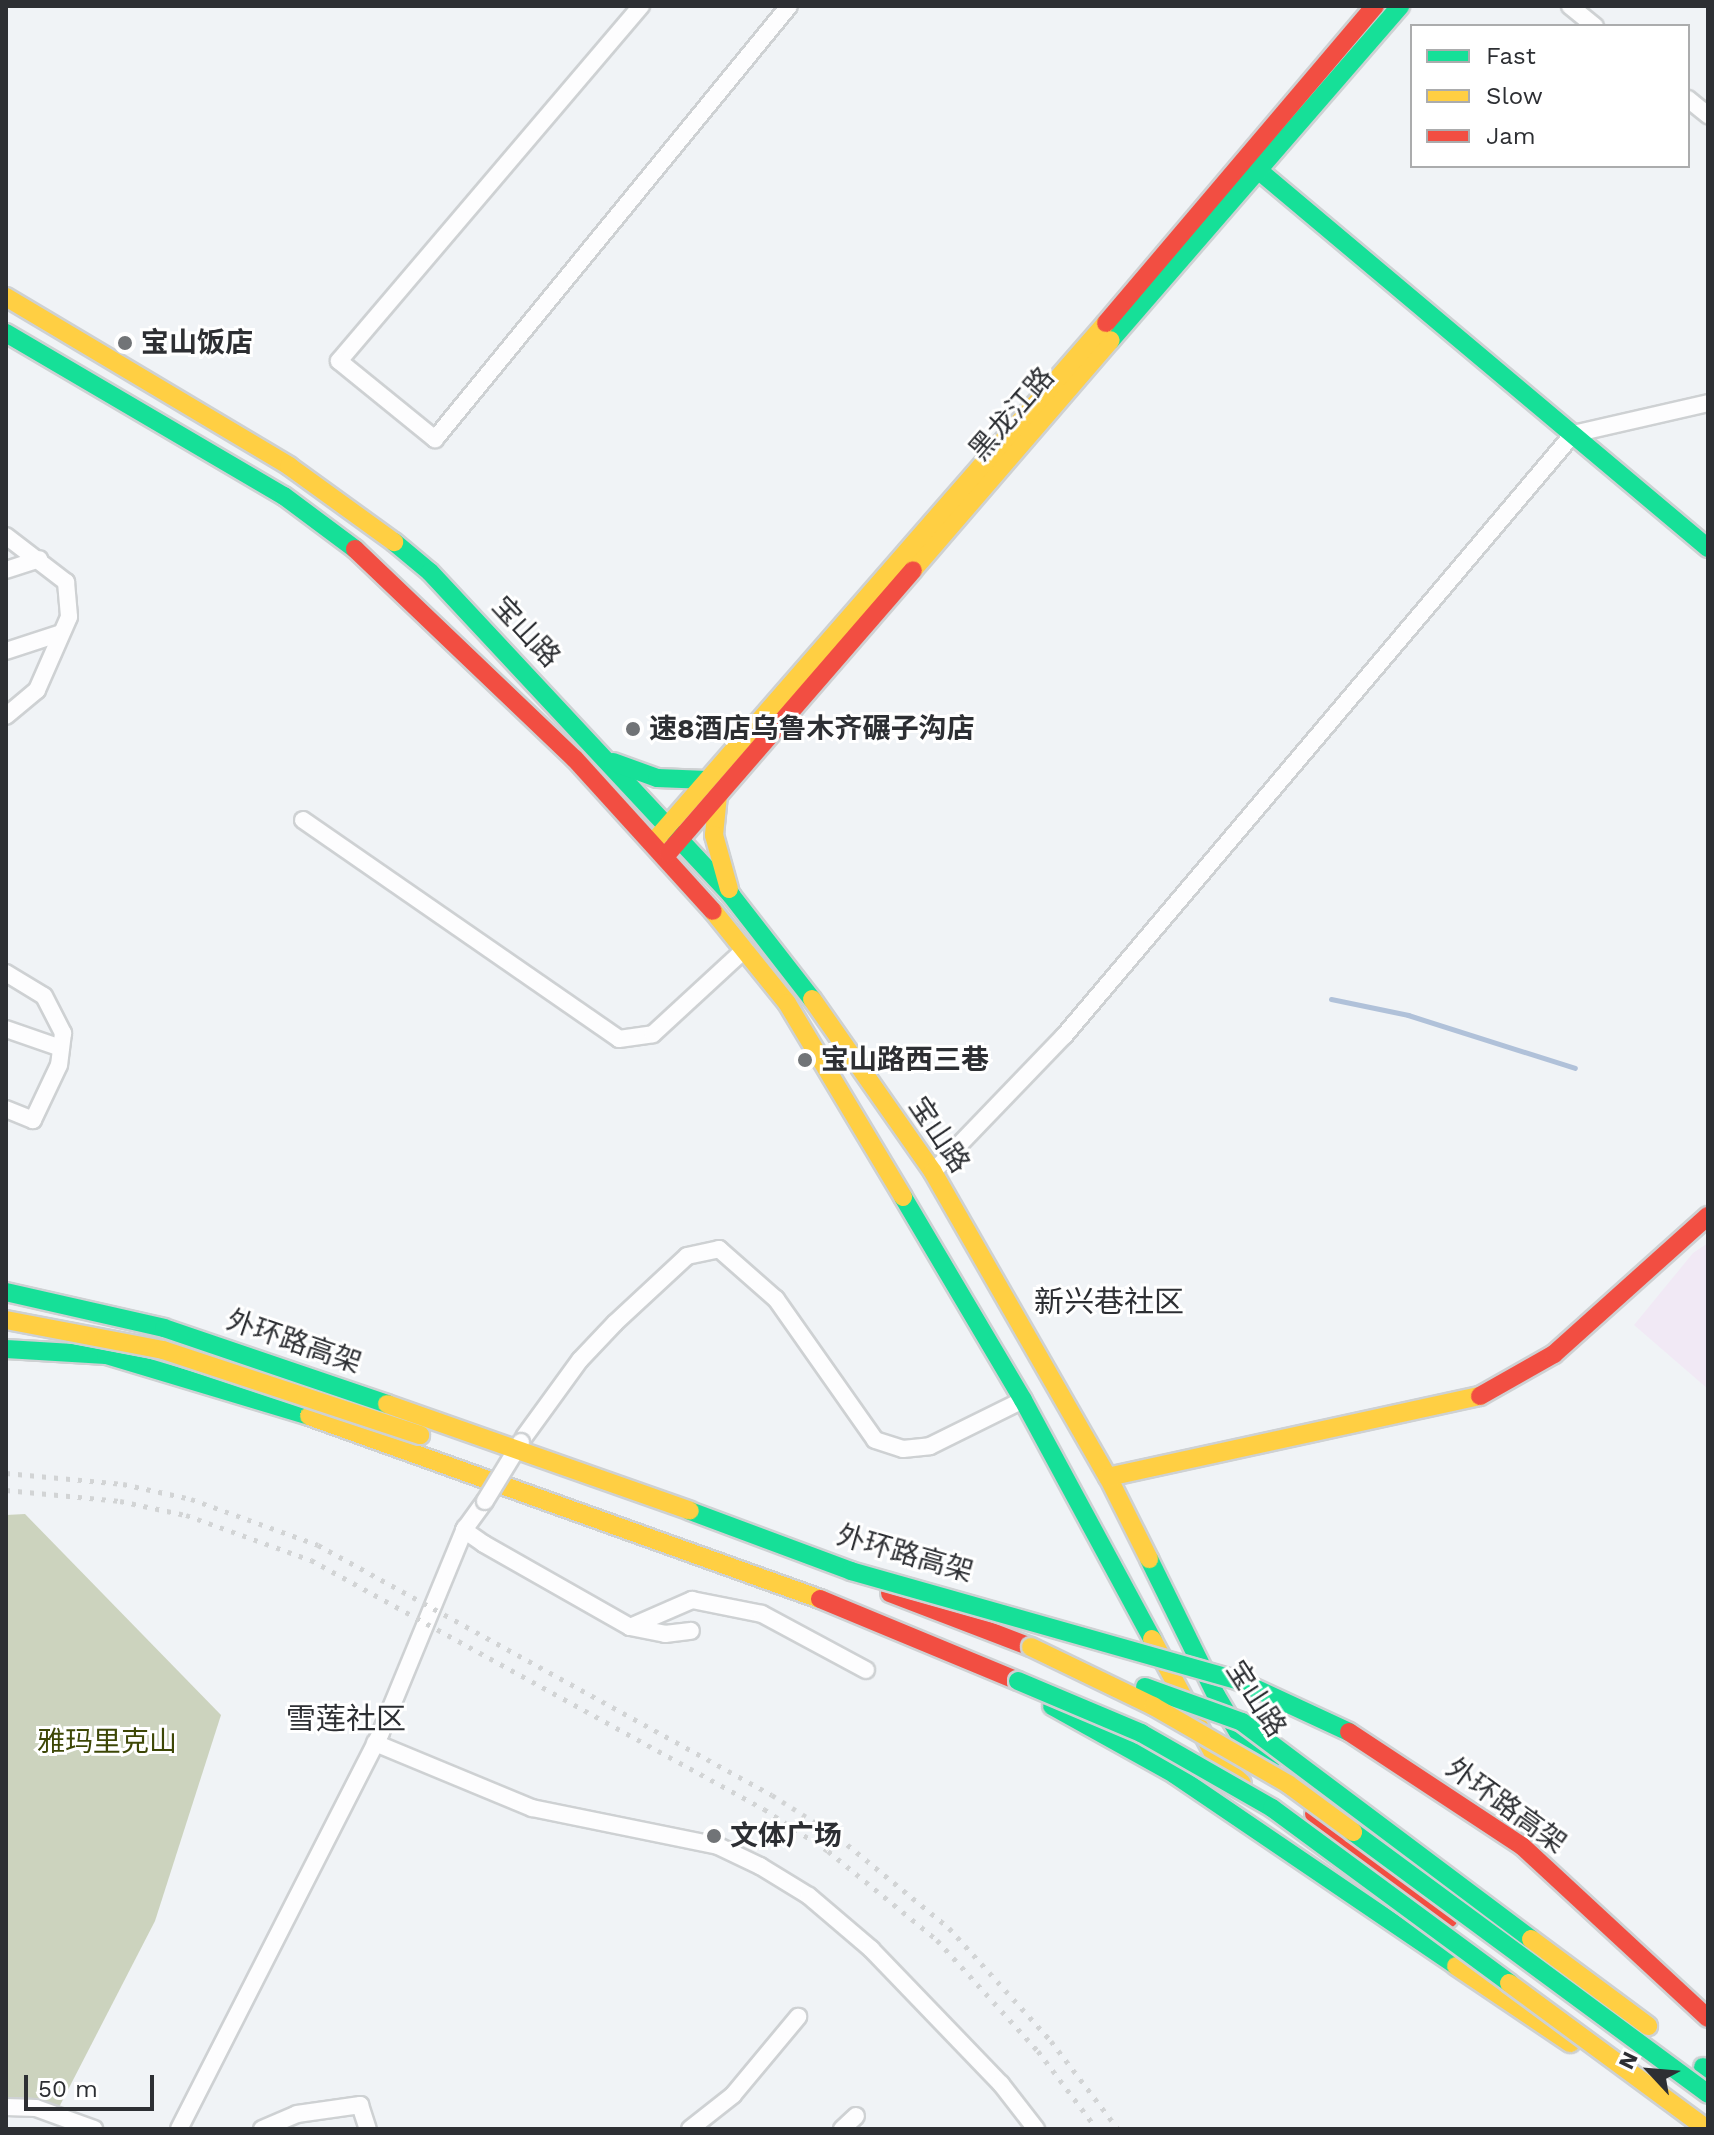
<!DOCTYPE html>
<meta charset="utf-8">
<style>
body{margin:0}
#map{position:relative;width:1714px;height:2135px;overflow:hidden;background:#f0f3f6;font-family:"Work Sans","Noto Sans SC",sans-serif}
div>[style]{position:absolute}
.industrial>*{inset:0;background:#f1e9f5}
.forest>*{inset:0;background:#ccd3be}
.stream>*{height:5px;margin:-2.5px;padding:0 2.5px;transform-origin:2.5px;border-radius:2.5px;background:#b0c1d9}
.roads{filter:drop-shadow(2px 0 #ced1d3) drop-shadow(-2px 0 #ced1d3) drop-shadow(0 2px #ced1d3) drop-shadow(0 -2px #ced1d3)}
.street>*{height:16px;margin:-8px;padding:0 8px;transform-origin:8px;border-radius:8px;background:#fdfdfe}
.fast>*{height:18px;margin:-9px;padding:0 9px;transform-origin:9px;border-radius:9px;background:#16e098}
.slow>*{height:18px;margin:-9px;padding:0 9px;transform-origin:9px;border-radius:9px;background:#ffcf43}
.jam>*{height:18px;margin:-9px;padding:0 9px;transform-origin:9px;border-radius:9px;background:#f24e42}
.rail>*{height:5px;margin-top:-2.5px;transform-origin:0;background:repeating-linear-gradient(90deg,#d2d4d5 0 4px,transparent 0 12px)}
.bridges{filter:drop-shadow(2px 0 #ced1d3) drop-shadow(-2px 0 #ced1d3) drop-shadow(0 2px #ced1d3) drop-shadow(0 -2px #ced1d3)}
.street-bridge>*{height:16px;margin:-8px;padding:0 8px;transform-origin:8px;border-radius:8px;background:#fdfdfe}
.fast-bridge>*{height:18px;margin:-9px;padding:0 9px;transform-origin:9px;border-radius:9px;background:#16e098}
.slow-bridge>*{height:18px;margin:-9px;padding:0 9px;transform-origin:9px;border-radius:9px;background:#ffcf43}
.jam-bridge>*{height:18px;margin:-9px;padding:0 9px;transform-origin:9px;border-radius:9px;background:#f24e42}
.dots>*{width:22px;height:22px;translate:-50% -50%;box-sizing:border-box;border:4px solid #fff;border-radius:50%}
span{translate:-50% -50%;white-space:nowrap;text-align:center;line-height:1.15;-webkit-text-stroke:6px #fff;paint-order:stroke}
.poi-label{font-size:28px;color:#2d2f33;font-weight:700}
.left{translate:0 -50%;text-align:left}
.street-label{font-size:28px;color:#2d2f33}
.park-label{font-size:28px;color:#3d4706}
.neighbourhood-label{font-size:30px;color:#2d2f33}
.frame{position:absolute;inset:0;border:8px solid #2d2f33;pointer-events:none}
.legend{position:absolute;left:1410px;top:24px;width:280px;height:144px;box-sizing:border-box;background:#fff;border:2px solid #abacad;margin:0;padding:10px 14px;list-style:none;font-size:24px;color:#2d2f33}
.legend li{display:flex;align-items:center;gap:16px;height:40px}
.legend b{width:40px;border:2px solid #abacad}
.north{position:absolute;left:1610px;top:2031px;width:80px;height:80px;-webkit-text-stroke:6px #fff;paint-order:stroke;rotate:296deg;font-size:22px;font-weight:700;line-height:32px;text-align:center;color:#2d2f33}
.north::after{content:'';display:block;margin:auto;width:28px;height:36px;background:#2d2f33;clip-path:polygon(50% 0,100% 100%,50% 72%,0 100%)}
.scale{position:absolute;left:24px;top:2075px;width:130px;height:36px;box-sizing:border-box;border:4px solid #2d2f33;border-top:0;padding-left:10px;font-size:24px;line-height:28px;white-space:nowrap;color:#2d2f33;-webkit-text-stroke:6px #fff;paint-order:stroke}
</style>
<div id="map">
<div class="industrial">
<i style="clip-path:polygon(1708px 1243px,1708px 1389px,1634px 1325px,1693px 1253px)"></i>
</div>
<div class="forest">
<i style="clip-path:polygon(25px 1514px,221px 1715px,155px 1921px,54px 2117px,6px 2111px,6px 1515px)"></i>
</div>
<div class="stream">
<i style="left:1331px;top:999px;width:79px;rotate:11.7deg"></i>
<i style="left:1408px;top:1015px;width:175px;rotate:17.6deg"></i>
</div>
<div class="roads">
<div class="street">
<i style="left:641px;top:6px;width:466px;rotate:130.4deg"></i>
<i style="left:339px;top:361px;width:124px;rotate:39.1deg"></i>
<i style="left:435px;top:439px;width:559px;rotate:-50.73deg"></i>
<i style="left:1570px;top:6px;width:32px;rotate:39deg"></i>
<i style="left:1688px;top:99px;width:26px;rotate:39deg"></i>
<i style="left:6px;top:536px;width:76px;rotate:37.5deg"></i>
<i style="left:66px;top:582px;width:35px;rotate:85deg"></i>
<i style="left:69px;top:617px;width:80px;rotate:113.7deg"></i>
<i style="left:37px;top:690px;width:40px;rotate:140deg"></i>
<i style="left:6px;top:570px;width:35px;rotate:-18deg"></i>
<i style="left:6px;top:651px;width:58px;rotate:-18.1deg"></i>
<i style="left:303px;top:820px;width:384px;rotate:34.7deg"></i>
<i style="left:619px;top:1039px;width:34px;rotate:-8deg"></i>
<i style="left:653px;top:1034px;width:125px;rotate:-42.7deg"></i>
<i style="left:6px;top:973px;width:44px;rotate:31.2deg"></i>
<i style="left:44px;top:996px;width:42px;rotate:62.8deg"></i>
<i style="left:63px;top:1033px;width:32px;rotate:97deg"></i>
<i style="left:59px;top:1065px;width:61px;rotate:115.3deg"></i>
<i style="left:33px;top:1120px;width:29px;rotate:-158deg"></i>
<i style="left:6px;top:1029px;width:58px;rotate:19.1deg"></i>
<i style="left:933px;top:1172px;width:189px;rotate:-46.1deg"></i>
<i style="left:1064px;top:1036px;width:788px;rotate:-49.78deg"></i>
<i style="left:1573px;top:434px;width:139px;rotate:-12.9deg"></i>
<i style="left:524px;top:1437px;width:95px;rotate:-54deg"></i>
<i style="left:580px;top:1360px;width:51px;rotate:-46.6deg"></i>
<i style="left:615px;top:1323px;width:98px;rotate:-42.9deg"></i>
<i style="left:687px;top:1256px;width:33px;rotate:-12deg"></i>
<i style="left:719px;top:1249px;width:76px;rotate:41.3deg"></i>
<i style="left:776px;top:1299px;width:172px;rotate:54.9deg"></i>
<i style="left:875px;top:1440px;width:29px;rotate:18deg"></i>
<i style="left:903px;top:1449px;width:27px;rotate:-6deg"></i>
<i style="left:930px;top:1446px;width:104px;rotate:-26.3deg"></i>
<i style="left:485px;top:1501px;width:36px;rotate:126deg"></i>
<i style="left:464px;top:1530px;width:24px;rotate:35deg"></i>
<i style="left:484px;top:1544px;width:168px;rotate:29.6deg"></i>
<i style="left:630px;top:1627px;width:36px;rotate:11deg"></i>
<i style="left:665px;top:1634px;width:26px;rotate:-7deg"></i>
<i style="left:630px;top:1627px;width:68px;rotate:-23.5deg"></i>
<i style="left:692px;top:1600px;width:71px;rotate:11.3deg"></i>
<i style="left:762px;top:1614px;width:118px;rotate:28.3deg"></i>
<i style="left:375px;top:1743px;width:170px;rotate:22.5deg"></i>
<i style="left:532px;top:1808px;width:190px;rotate:11.5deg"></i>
<i style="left:718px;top:1846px;width:47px;rotate:25.5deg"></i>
<i style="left:760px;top:1866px;width:57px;rotate:31.5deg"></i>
<i style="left:809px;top:1896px;width:82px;rotate:40.5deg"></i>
<i style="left:871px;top:1949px;width:187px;rotate:46.1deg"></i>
<i style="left:1001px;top:2084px;width:57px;rotate:52.1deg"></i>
<i style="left:6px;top:2107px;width:30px;rotate:2deg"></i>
<i style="left:36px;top:2108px;width:62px;rotate:19.9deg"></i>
<i style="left:179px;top:2129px;width:445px;rotate:-63deg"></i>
<i style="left:381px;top:1732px;width:221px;rotate:-67.6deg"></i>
<i style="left:262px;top:2129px;width:38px;rotate:-23deg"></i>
<i style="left:297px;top:2114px;width:64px;rotate:-8.1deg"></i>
<i style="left:360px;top:2105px;width:25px;rotate:72deg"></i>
<i style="left:690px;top:2129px;width:55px;rotate:-38.3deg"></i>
<i style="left:733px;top:2095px;width:102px;rotate:-50.2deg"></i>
<i style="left:842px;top:2129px;width:19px;rotate:-43deg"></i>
</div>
<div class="fast">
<i style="left:1251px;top:164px;width:597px;rotate:40.04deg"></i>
<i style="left:6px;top:333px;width:322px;rotate:30.4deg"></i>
<i style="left:284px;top:496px;width:89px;rotate:36.7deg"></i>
<i style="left:1111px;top:340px;width:442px;rotate:-49.1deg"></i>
<i style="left:394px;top:542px;width:47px;rotate:39.8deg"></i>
<i style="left:430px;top:572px;width:442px;rotate:47deg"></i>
<i style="left:731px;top:895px;width:132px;rotate:52.1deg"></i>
<i style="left:613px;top:762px;width:47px;rotate:20deg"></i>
<i style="left:657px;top:778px;width:50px;rotate:2.3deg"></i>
<i style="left:903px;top:1197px;width:236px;rotate:59.4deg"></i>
<i style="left:1023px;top:1400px;width:272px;rotate:61.6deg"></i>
<i style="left:6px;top:1349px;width:100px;rotate:3.4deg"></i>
<i style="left:106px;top:1355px;width:212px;rotate:16.7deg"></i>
<i style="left:1149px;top:1559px;width:152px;rotate:63.8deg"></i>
<i style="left:1216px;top:1695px;width:51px;rotate:59.4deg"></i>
<i style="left:1242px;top:1739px;width:40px;rotate:45deg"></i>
<i style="left:1052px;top:1706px;width:140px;rotate:29.1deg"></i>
<i style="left:1174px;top:1774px;width:341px;rotate:34.2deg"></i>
<i style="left:1703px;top:2067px;width:7px;rotate:45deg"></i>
</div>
<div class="slow">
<i style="left:6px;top:297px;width:330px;rotate:30.8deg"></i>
<i style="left:289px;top:466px;width:130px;rotate:35.9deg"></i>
<i style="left:913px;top:570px;width:303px;rotate:-49.3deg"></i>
<i style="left:718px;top:795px;width:40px;rotate:95.7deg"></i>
<i style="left:714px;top:835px;width:56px;rotate:74.5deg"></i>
<i style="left:657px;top:838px;width:683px;rotate:-48.92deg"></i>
<i style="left:713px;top:911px;width:118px;rotate:51.2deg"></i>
<i style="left:787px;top:1003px;width:226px;rotate:59.1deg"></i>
<i style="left:812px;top:999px;width:211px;rotate:55deg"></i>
<i style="left:933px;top:1172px;width:352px;rotate:60.2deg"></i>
<i style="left:1108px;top:1477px;width:92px;rotate:63.4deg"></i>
<i style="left:309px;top:1416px;width:543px;rotate:19.7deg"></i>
<i style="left:1108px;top:1477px;width:381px;rotate:-12.3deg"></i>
<i style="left:1152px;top:1639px;width:137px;rotate:61.8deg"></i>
<i style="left:1217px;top:1760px;width:34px;rotate:43deg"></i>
<i style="left:1456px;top:1966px;width:138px;rotate:34deg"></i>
</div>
<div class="jam">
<i style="left:1106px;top:323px;width:416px;rotate:-49.7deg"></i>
<i style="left:355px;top:549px;width:304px;rotate:43.7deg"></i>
<i style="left:575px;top:759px;width:205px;rotate:47.8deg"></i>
<i style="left:668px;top:853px;width:374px;rotate:-49.1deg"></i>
<i style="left:1480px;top:1396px;width:85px;rotate:-29.6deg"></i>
<i style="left:1554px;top:1354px;width:207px;rotate:-41.9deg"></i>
<i style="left:890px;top:1593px;width:151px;rotate:21deg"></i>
<i style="left:820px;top:1599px;width:214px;rotate:22.5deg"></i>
<i style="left:1314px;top:1814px;width:43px;rotate:45.9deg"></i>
<i style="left:1344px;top:1845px;width:128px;rotate:35.2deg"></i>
</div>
</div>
<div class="rail">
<i style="left:6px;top:1473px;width:118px;rotate:5.4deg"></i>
<i style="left:123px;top:1484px;width:70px;rotate:12.4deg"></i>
<i style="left:191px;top:1499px;width:135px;rotate:19.9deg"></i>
<i style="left:318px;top:1545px;width:518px;rotate:28.84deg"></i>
<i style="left:772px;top:1795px;width:78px;rotate:32.5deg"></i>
<i style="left:838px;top:1837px;width:144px;rotate:39.3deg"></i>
<i style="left:949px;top:1928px;width:152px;rotate:47.9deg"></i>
<i style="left:1051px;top:2041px;width:111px;rotate:52.7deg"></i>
<i style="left:6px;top:1490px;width:115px;rotate:5.5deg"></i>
<i style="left:120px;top:1501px;width:67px;rotate:12deg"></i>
<i style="left:186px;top:1515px;width:133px;rotate:19.8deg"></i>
<i style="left:311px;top:1560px;width:517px;rotate:28.8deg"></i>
<i style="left:764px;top:1809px;width:77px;rotate:33.3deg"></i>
<i style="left:828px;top:1851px;width:141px;rotate:39.2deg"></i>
<i style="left:937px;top:1940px;width:150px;rotate:47.7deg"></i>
<i style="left:1038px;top:2051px;width:98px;rotate:52.9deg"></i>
</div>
<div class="bridges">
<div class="street-bridge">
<i style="left:485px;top:1501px;width:69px;rotate:-58.6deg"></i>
</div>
<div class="fast-bridge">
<i style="left:6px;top:1292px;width:162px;rotate:12.8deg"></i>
<i style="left:164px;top:1328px;width:236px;rotate:18.8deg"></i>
<i style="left:690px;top:1511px;width:172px;rotate:20.4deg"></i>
<i style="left:851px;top:1571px;width:401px;rotate:15.8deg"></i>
<i style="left:1237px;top:1680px;width:123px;rotate:24.9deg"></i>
<i style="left:1018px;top:1681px;width:134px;rotate:22.9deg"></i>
<i style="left:1141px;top:1733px;width:151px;rotate:29.8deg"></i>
<i style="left:1272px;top:1808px;width:295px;rotate:36.4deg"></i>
<i style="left:1145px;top:1687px;width:103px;rotate:19.8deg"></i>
<i style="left:1242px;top:1722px;width:361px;rotate:36.9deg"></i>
<i style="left:1353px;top:1832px;width:441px;rotate:36.4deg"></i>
</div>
<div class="slow-bridge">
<i style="left:6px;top:1320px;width:160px;rotate:10.8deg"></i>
<i style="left:163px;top:1350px;width:271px;rotate:18.3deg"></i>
<i style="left:387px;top:1404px;width:321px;rotate:19.4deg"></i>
<i style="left:1031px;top:1647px;width:136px;rotate:25.8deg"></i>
<i style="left:1153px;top:1706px;width:156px;rotate:30deg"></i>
<i style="left:1288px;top:1784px;width:81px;rotate:36.4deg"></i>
<i style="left:1531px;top:1939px;width:146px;rotate:36.6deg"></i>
<i style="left:1509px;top:1983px;width:246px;rotate:36.4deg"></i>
</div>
<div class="jam-bridge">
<i style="left:1349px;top:1732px;width:207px;rotate:33.4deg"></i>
<i style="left:1522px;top:1846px;width:253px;rotate:42.8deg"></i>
</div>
</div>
<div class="dots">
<i style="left:125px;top:343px;background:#717477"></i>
<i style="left:633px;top:729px;background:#717477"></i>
<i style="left:805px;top:1060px;background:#717477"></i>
<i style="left:714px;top:1836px;background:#717477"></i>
</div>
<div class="poi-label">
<span class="left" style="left:141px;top:343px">宝山饭店</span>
<span class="left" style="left:649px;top:729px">速8酒店乌鲁木齐碾子沟店</span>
<span class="left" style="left:821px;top:1060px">宝山路西三巷</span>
<span class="left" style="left:730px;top:1836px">文体广场</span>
</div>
<div class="street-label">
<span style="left:1012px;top:414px;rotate:-49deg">黑龙江路</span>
<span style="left:526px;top:632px;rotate:47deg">宝山路</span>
<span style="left:939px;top:1135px;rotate:56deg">宝山路</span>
<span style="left:294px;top:1342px;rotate:19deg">外环路高架</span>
<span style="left:905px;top:1554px;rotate:16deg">外环路高架</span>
<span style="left:1256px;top:1699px;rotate:57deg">宝山路</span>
<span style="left:1506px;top:1806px;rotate:36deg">外环路高架</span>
</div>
<div class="park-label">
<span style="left:107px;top:1742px">雅玛里克山</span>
</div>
<div class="neighbourhood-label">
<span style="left:1109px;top:1302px">新兴巷社区</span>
<span style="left:346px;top:1719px">雪莲社区</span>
</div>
<div class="frame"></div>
<ul class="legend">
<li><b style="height:10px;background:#16e098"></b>Fast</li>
<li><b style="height:10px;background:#ffcf43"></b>Slow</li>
<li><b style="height:10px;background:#f24e42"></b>Jam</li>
</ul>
<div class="north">N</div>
<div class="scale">50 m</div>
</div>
